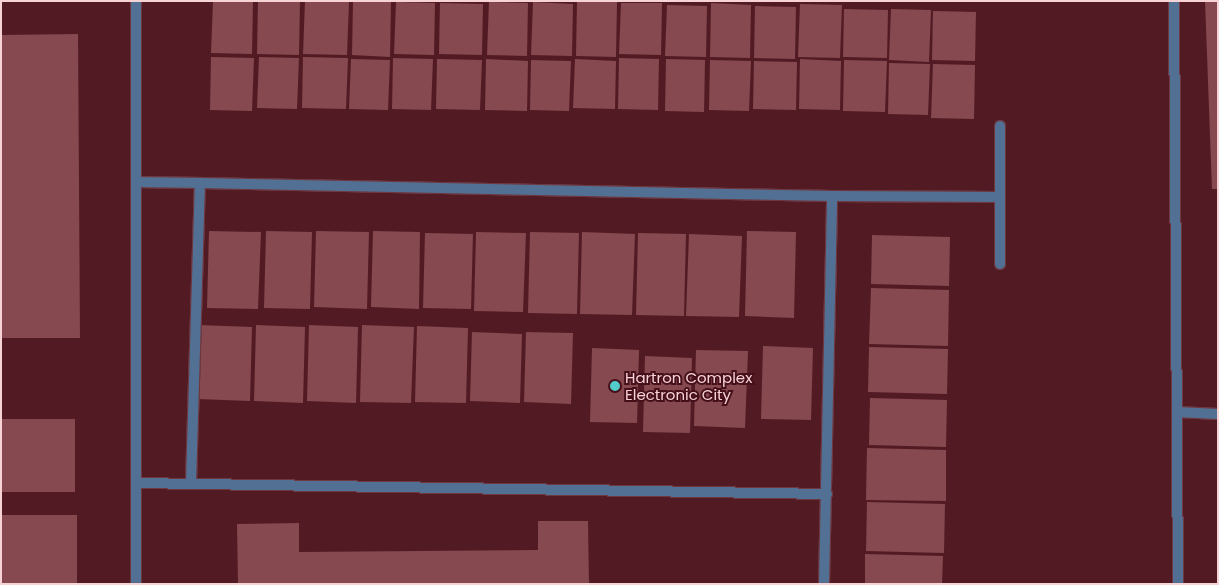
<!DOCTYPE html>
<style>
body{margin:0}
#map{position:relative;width:1219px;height:585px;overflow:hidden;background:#521b24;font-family:Poppins,sans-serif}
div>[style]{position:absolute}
.building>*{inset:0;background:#85494f}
.roads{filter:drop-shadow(1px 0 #6d3840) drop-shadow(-1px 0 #6d3840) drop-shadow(0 1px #6d3840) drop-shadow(0 -1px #6d3840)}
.service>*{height:10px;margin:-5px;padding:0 5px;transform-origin:5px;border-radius:5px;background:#527094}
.minor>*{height:10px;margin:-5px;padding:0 5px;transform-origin:5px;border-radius:5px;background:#527094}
.dots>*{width:14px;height:14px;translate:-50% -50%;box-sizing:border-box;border:2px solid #46101a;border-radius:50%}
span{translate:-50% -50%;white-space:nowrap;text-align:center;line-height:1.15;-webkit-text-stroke:4px #46101a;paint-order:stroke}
.poi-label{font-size:15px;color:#f8d3d6}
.left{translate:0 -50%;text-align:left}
.frame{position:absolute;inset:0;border:2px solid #f8d3d6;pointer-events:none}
</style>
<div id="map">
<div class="building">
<i style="clip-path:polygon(213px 1px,253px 1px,252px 54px,211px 53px)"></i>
<i style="clip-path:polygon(258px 1px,300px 1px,299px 55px,257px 54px)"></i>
<i style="clip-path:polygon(305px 1px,349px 2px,347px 55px,303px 54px)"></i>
<i style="clip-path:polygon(353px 1px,391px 2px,390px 57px,352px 55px)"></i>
<i style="clip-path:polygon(577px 1px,617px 2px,616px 57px,576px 56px)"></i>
<i style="clip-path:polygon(1205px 1px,1218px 1px,1218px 189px,1212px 189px)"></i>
<i style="clip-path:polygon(396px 2px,435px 3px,434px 55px,394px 54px)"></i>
<i style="clip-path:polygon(489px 2px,528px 3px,527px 56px,487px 55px)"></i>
<i style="clip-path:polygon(533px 2px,573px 4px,572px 56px,531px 55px)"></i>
<i style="clip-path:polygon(440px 3px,483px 4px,482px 55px,439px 54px)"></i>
<i style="clip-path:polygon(621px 3px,662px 3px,661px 55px,619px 54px)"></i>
<i style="clip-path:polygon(711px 3px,751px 5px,750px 58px,710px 57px)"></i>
<i style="clip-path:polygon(800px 4px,842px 5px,840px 58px,798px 57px)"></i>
<i style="clip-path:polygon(667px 5px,707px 6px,706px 57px,665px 56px)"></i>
<i style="clip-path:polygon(755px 6px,796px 7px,795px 59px,754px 58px)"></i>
<i style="clip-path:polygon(844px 9px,888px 10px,887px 58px,843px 57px)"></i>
<i style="clip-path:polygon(891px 9px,931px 10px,929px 62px,889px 60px)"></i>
<i style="clip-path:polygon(933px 11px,976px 12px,975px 61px,932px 60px)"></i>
<i style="clip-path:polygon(78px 34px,80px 338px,1px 338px,1px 35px)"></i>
<i style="clip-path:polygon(211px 57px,254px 58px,252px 111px,210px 110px)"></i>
<i style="clip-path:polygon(259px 57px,299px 58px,297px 109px,257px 108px)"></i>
<i style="clip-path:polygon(303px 57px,348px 58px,346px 109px,302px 108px)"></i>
<i style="clip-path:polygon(393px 58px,433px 59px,431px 110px,392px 109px)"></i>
<i style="clip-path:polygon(619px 58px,659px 59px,658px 110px,618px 109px)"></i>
<i style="clip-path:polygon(351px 59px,390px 60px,388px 110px,349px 109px)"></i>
<i style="clip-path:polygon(437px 59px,482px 60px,480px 110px,436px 109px)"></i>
<i style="clip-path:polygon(486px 59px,528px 61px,527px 111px,485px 110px)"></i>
<i style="clip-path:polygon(575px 59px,616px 61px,615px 109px,573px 108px)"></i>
<i style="clip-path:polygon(666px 59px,705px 60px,704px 112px,665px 111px)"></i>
<i style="clip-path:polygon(800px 59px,841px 61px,840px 110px,799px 109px)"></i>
<i style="clip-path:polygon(531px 60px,571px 61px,569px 111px,530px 110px)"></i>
<i style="clip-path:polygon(710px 60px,751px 61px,749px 111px,709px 110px)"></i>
<i style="clip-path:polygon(844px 60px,887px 61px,885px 112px,843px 111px)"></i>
<i style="clip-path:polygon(754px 61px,797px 62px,796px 110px,753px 109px)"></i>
<i style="clip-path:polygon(889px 63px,930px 64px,928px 115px,888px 114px)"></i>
<i style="clip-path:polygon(933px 64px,975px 65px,974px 119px,931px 118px)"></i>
<i style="clip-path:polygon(209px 231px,261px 232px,258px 309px,207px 308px)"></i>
<i style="clip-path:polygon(266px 231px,312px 232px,310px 309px,264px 308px)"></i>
<i style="clip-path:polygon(316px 231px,369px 232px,367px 309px,314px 307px)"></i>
<i style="clip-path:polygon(373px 231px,420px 232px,419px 309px,371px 307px)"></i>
<i style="clip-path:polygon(747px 231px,796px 232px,794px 318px,745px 316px)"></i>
<i style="clip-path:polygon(476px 232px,526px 233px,523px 312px,474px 311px)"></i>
<i style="clip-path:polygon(530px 232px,579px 233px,577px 314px,528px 313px)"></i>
<i style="clip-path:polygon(582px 232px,635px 234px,632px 315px,580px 314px)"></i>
<i style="clip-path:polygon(425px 233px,473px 234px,471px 309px,423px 308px)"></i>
<i style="clip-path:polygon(638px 233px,686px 234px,684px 316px,636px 315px)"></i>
<i style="clip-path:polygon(689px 234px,742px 236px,739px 317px,686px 316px)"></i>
<i style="clip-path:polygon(872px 235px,950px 237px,949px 286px,871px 284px)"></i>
<i style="clip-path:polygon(871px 288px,949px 290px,948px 346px,869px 344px)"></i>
<i style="clip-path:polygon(199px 325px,252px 327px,250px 401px,197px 399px)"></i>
<i style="clip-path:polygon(256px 325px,305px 327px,303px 403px,254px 401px)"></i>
<i style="clip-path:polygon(309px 325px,358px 327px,356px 403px,307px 401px)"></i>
<i style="clip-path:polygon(362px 325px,414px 327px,411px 403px,360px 402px)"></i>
<i style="clip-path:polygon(417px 326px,468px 328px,466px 403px,415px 402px)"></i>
<i style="clip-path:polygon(472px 332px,522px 334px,520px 403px,470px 401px)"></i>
<i style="clip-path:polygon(526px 332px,573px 333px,571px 404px,524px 402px)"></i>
<i style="clip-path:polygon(763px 346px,813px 348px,811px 420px,761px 419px)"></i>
<i style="clip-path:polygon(869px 347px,948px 349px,947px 394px,868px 392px)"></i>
<i style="clip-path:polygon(592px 348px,639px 350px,637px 423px,590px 422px)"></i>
<i style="clip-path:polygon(696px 350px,748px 351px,745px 428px,694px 426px)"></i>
<i style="clip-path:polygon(645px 356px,692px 358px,690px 433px,643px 432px)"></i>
<i style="clip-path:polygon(870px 398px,947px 400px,946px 447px,869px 445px)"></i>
<i style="clip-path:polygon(1px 419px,75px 419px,75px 492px,1px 492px)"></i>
<i style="clip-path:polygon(867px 448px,946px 450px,946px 501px,866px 500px)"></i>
<i style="clip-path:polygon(867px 502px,945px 504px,944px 553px,866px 551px)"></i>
<i style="clip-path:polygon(1px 515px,77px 515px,77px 584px,1px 584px)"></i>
<i style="clip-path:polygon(538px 521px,588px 521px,589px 584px,238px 584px,237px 524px,299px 523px,299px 552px,538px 550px)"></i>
<i style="clip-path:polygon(865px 554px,943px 556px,942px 584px,865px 584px)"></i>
</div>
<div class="roads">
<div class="service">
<i style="left:1174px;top:1px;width:583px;rotate:89.61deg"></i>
<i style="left:1000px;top:126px;width:138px;rotate:90deg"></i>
<i style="left:138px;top:182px;width:62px;rotate:0.9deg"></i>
<i style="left:1177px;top:412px;width:41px;rotate:2.8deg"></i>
<i style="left:136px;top:483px;width:691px;rotate:0.91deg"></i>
<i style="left:191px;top:483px;width:300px;rotate:-88.3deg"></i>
<i style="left:200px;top:183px;width:632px;rotate:1.18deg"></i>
<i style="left:832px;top:196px;width:168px;rotate:0.3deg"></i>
<i style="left:824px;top:584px;width:388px;rotate:-88.8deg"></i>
</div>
<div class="minor">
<i style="left:136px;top:1px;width:583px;rotate:90deg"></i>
</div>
</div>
<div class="dots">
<i style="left:615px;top:386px;background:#53cdcb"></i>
</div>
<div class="poi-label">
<span class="left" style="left:625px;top:386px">Hartron Complex<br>Electronic City</span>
</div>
<div class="frame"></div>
</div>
